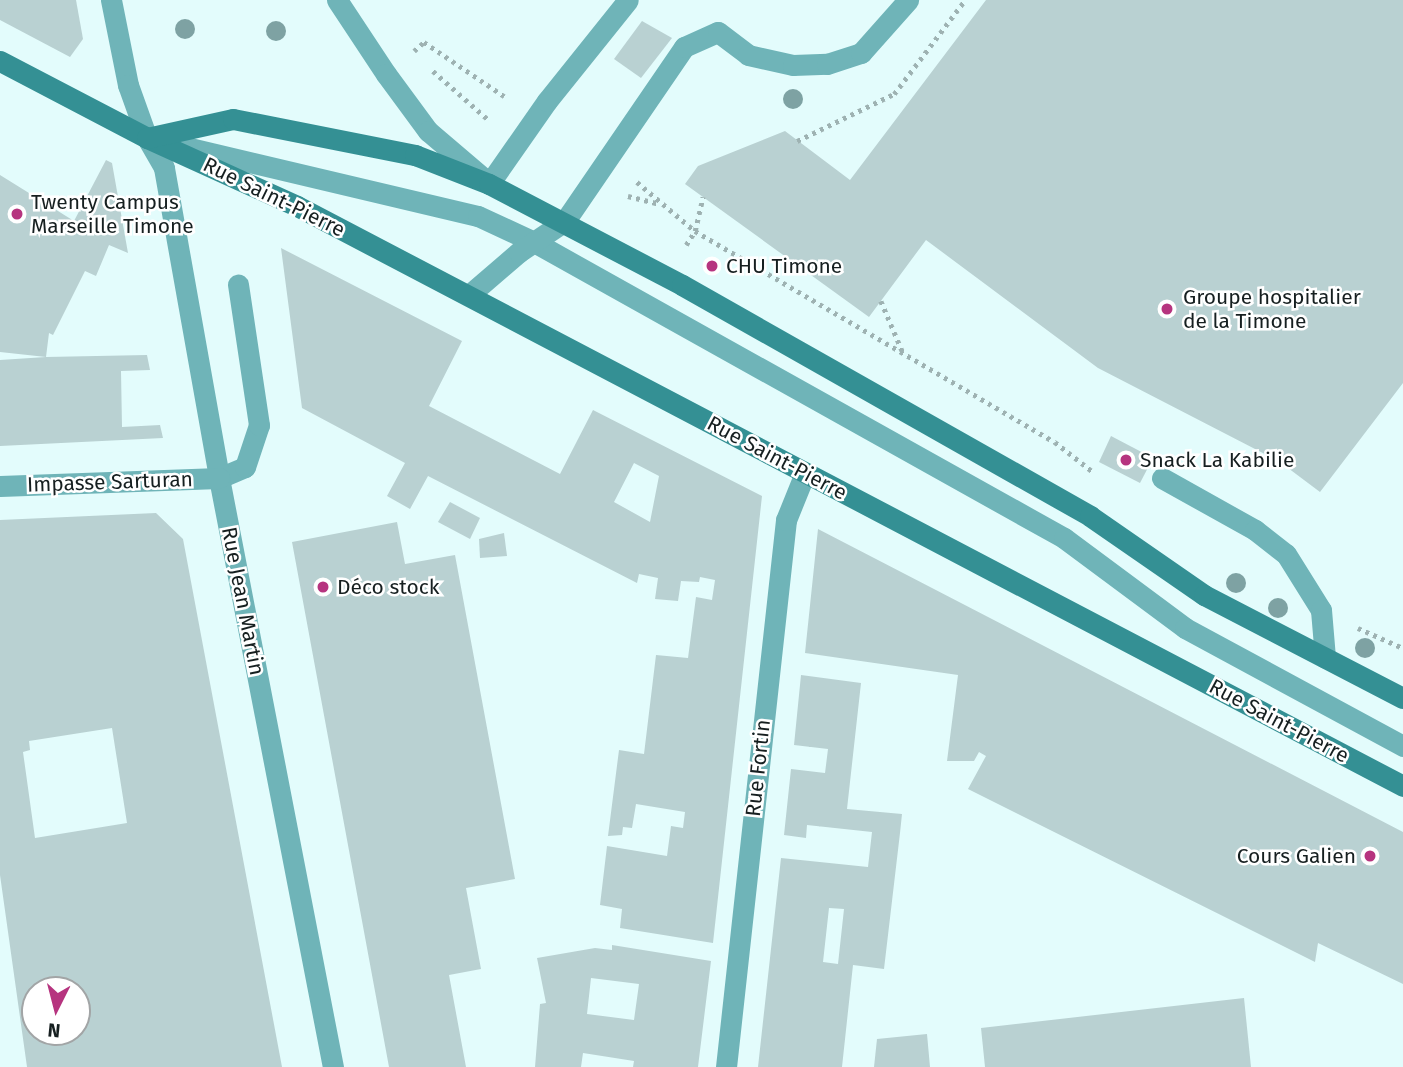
<!DOCTYPE html>
<meta charset="utf-8">
<style>
body{margin:0}
#map{position:relative;width:1403px;height:1067px;overflow:hidden;background:#e3fcfc;font-family:"Fira Sans",sans-serif}
div>[style]{position:absolute}
.building>*{inset:0;background:#b9d1d2}
.path>*{height:4.5px;margin-top:-2.25px;transform-origin:0;background:repeating-linear-gradient(90deg,#9eb2b2 0 3.5px,transparent 0 8.5px)}
.service>*{height:21px;margin:-10.5px;padding:0 10.5px;transform-origin:10.5px;border-radius:10.5px;background:#6fb4b8}
.minor>*{height:21px;margin:-10.5px;padding:0 10.5px;transform-origin:10.5px;border-radius:10.5px;background:#6fb4b8}
.tertiary>*{height:21px;margin:-10.5px;padding:0 10.5px;transform-origin:10.5px;border-radius:10.5px;background:#6fb4b8}
.secondary>*{height:21px;margin:-10.5px;padding:0 10.5px;transform-origin:10.5px;border-radius:10.5px;background:#349094}
.trees>*{width:20px;height:20px;margin:-10px;border-radius:50%;background:#7ea2a3}
.dots>*{width:19px;height:19px;translate:-50% -50%;box-sizing:border-box;border:4px solid #fff;border-radius:50%}
span{translate:-50% -50%;white-space:nowrap;text-align:center;line-height:1.15;-webkit-text-stroke:5px #fff;paint-order:stroke}
.street-label{font-size:21px;color:#161f20}
.poi-label{font-size:21px;color:#161f20}
.left{translate:0 -50%;text-align:left}
.right{translate:-100% -50%;text-align:right}
.north{position:absolute;left:21px;top:976px;width:70px;height:70px;box-sizing:border-box;background:#fff;border:2px solid #a2a5a6;border-radius:50%;rotate:186deg;font-size:19px;font-weight:700;line-height:28px;text-align:center;color:#161f20}
.north::after{content:'';display:block;margin:auto;width:24px;height:32px;background:#b6347f;clip-path:polygon(50% 0,100% 100%,50% 72%,0 100%)}
</style>
<div id="map">
<div class="building">
<i style="clip-path:polygon(0 0,76px 0,83px 39px,70px 57px,0 20px)"></i>
<i style="clip-path:polygon(986px 0,1403px 0,1403px 383px,1320px 492px,1280px 462px,1098px 368px,926px 240px,869px 317px,685px 184px,698px 166px,785px 131px,850px 180px)"></i>
<i style="clip-path:polygon(642px 21px,672px 38px,641px 78px,614px 59px)"></i>
<i style="clip-path:polygon(106px 160px,112px 163px,128px 253px,109px 245px,96px 276px,85px 271px,53px 335px,49px 333px,46px 357px,147px 355px,150px 370px,121px 371px,122px 427px,160px 425px,163px 438px,0 446px,0 360px,46px 357px,0 352px,0 175px,74px 221px)"></i>
<i style="clip-path:polygon(evenodd,281px 248px,462px 341px,429px 406px,560px 474px,593px 410px,762px 496px,713px 943px,620px 928px,622px 909px,600px 905px,607px 846px,667px 856px,671px 826px,683px 828px,685px 812px,636px 804px,632px 828px,623px 827px,622px 835px,608px 836px,619px 750px,644px 754px,656px 655px,688px 658px,696px 597px,712px 600px,715px 580px,700px 577px,699px 582px,681px 581px,678px 601px,655px 599px,658px 578px,639px 574px,637px 583px,428px 476px,410px 509px,387px 496px,405px 463px,302px 408px,281px 248px,634px 463px,659px 476px,650px 522px,614px 502px,634px 463px)"></i>
<i style="clip-path:polygon(1111px 436px,1153px 458px,1140px 483px,1099px 462px)"></i>
<i style="clip-path:polygon(450px 502px,480px 518px,470px 539px,438px 522px)"></i>
<i style="clip-path:polygon(evenodd,156px 513px,183px 539px,282px 1067px,27px 1067px,0 875px,0 520px,156px 513px,112px 728px,127px 823px,35px 838px,23px 752px,30px 750px,29px 741px,112px 728px,156px 513px,35px 990px,77px 990px,77px 1032px,35px 1032px,35px 990px)"></i>
<i style="clip-path:polygon(397px 522px,405px 564px,455px 555px,515px 879px,466px 888px,481px 969px,449px 975px,466px 1067px,389px 1067px,292px 542px)"></i>
<i style="clip-path:polygon(818px 529px,1403px 832px,1403px 984px,1318px 943px,1315px 962px,968px 789px,986px 756px,979px 752px,974px 761px,947px 761px,958px 675px,805px 653px)"></i>
<i style="clip-path:polygon(504px 533px,507px 556px,480px 558px,479px 539px)"></i>
<i style="clip-path:polygon(evenodd,801px 675px,861px 683px,847px 809px,902px 814px,900px 833px,884px 969px,853px 965px,842px 1067px,758px 1067px,781px 858px,868px 867px,872px 832px,807px 825px,806px 838px,784px 835px,791px 769px,825px 773px,828px 749px,794px 745px,801px 675px,829px 908px,844px 909px,838px 964px,823px 962px,829px 908px)"></i>
<i style="clip-path:polygon(evenodd,612px 945px,711px 961px,698px 1067px,633px 1067px,634px 1061px,583px 1053px,581px 1067px,535px 1067px,540px 1004px,546px 1003px,537px 958px,595px 948px,612px 950px,612px 945px,591px 978px,639px 984px,634px 1020px,587px 1014px,591px 978px)"></i>
<i style="clip-path:polygon(1244px 998px,1251px 1067px,985px 1067px,981px 1028px)"></i>
<i style="clip-path:polygon(927px 1034px,930px 1067px,874px 1067px,877px 1039px)"></i>
</div>
<div class="path">
<i style="left:414px;top:51px;width:13px;rotate:-42deg"></i>
<i style="left:424px;top:42px;width:97px;rotate:34deg"></i>
<i style="left:433px;top:71px;width:76px;rotate:41.3deg"></i>
<i style="left:797px;top:141px;width:108px;rotate:-25.9deg"></i>
<i style="left:894px;top:94px;width:118px;rotate:-52.9deg"></i>
<i style="left:637px;top:182px;width:76px;rotate:40.2deg"></i>
<i style="left:695px;top:231px;width:417px;rotate:30.4deg"></i>
<i style="left:1055px;top:442px;width:47px;rotate:38.1deg"></i>
<i style="left:628px;top:196px;width:33px;rotate:14deg"></i>
<i style="left:686px;top:245px;width:17px;rotate:-57deg"></i>
<i style="left:695px;top:231px;width:35px;rotate:-77deg"></i>
<i style="left:881px;top:301px;width:59px;rotate:66.9deg"></i>
<i style="left:1358px;top:628px;width:49px;rotate:24deg"></i>
</div>
<div class="service">
<i style="left:173px;top:144px;width:313px;rotate:13.3deg"></i>
<i style="left:478px;top:216px;width:62px;rotate:24.9deg"></i>
<i style="left:534px;top:242px;width:607px;rotate:29.18deg"></i>
<i style="left:1064px;top:538px;width:151px;rotate:36.6deg"></i>
<i style="left:1185px;top:628px;width:248px;rotate:28.4deg"></i>
<i style="left:489px;top:184px;width:101px;rotate:-55.1deg"></i>
<i style="left:547px;top:101px;width:129px;rotate:-51.3deg"></i>
<i style="left:469px;top:295px;width:66px;rotate:-40.7deg"></i>
<i style="left:519px;top:252px;width:55px;rotate:-34deg"></i>
<i style="left:565px;top:221px;width:211px;rotate:-55.6deg"></i>
<i style="left:684px;top:47px;width:37px;rotate:-24deg"></i>
<i style="left:718px;top:32px;width:38px;rotate:37deg"></i>
<i style="left:748px;top:55px;width:46px;rotate:12.5deg"></i>
<i style="left:793px;top:65px;width:34px;rotate:-2deg"></i>
<i style="left:827px;top:64px;width:36px;rotate:-18deg"></i>
<i style="left:861px;top:53px;width:71px;rotate:-48.4deg"></i>
<i style="left:219px;top:478px;width:28px;rotate:-23deg"></i>
<i style="left:245px;top:467px;width:44px;rotate:-71.6deg"></i>
<i style="left:259px;top:425px;width:142px;rotate:-98.5deg"></i>
<i style="left:1162px;top:478px;width:107px;rotate:29.2deg"></i>
<i style="left:1255px;top:530px;width:39px;rotate:38deg"></i>
<i style="left:1286px;top:554px;width:66px;rotate:58deg"></i>
<i style="left:1321px;top:610px;width:48px;rotate:85.2deg"></i>
</div>
<div class="minor">
<i style="left:147px;top:138px;width:34px;rotate:60deg"></i>
<i style="left:164px;top:168px;width:315px;rotate:79.9deg"></i>
<i style="left:219px;top:478px;width:600px;rotate:79.05deg"></i>
<i style="left:0;top:486px;width:219px;rotate:-2.1deg"></i>
<i style="left:726px;top:1067px;width:550px;rotate:-83.74deg"></i>
<i style="left:786px;top:520px;width:51px;rotate:-68deg"></i>
</div>
<div class="tertiary">
<i style="left:111px;top:0;width:87px;rotate:78.7deg"></i>
<i style="left:128px;top:85px;width:56px;rotate:70.3deg"></i>
<i style="left:337px;top:0;width:89px;rotate:56.5deg"></i>
<i style="left:386px;top:74px;width:71px;rotate:53.6deg"></i>
<i style="left:428px;top:131px;width:79px;rotate:40.4deg"></i>
</div>
<div class="secondary">
<i style="left:0;top:61px;width:166px;rotate:27.6deg"></i>
<i style="left:147px;top:138px;width:165px;rotate:24.4deg"></i>
<i style="left:297px;top:206px;width:1249px;rotate:27.67deg"></i>
<i style="left:147px;top:138px;width:88px;rotate:-12.5deg"></i>
<i style="left:233px;top:119px;width:186px;rotate:11.2deg"></i>
<i style="left:415px;top:155px;width:79px;rotate:21.4deg"></i>
<i style="left:489px;top:184px;width:218px;rotate:27.6deg"></i>
<i style="left:682px;top:285px;width:469px;rotate:29.5deg"></i>
<i style="left:1090px;top:516px;width:139px;rotate:34.7deg"></i>
<i style="left:1204px;top:595px;width:224px;rotate:27.4deg"></i>
</div>
<div class="trees">
<i style="left:185px;top:29px"></i>
<i style="left:276px;top:31px"></i>
<i style="left:793px;top:99px"></i>
<i style="left:1236px;top:583px"></i>
<i style="left:1278px;top:608px"></i>
<i style="left:1365px;top:648px"></i>
</div>
<div class="dots">
<i style="left:17px;top:214px;background:#b6347f"></i>
<i style="left:712px;top:266px;background:#b6347f"></i>
<i style="left:1167px;top:309px;background:#b6347f"></i>
<i style="left:1126px;top:460px;background:#b6347f"></i>
<i style="left:323px;top:587px;background:#b6347f"></i>
<i style="left:1370px;top:856px;background:#b6347f"></i>
</div>
<div class="street-label">
<span style="left:274px;top:197px;rotate:26deg">Rue Saint-Pierre</span>
<span style="left:777px;top:458px;rotate:28deg">Rue Saint-Pierre</span>
<span style="left:110px;top:482px;rotate:-2deg">Impasse Sarturan</span>
<span style="left:243px;top:601px;rotate:79deg">Rue Jean Martin</span>
<span style="left:1279px;top:721px;rotate:28deg">Rue Saint-Pierre</span>
<span style="left:758px;top:768px;rotate:-84deg">Rue Fortin</span>
</div>
<div class="poi-label">
<span class="left" style="left:31px;top:214px">Twenty Campus<br>Marseille Timone</span>
<span class="left" style="left:726px;top:266px">CHU Timone</span>
<span class="left" style="left:1183px;top:309px">Groupe hospitalier<br>de la Timone</span>
<span class="left" style="left:1140px;top:460px">Snack La Kabilie</span>
<span class="left" style="left:337px;top:587px">Déco stock</span>
<span class="right" style="left:1356px;top:856px">Cours Galien</span>
</div>
<div class="north">N</div>
</div>
